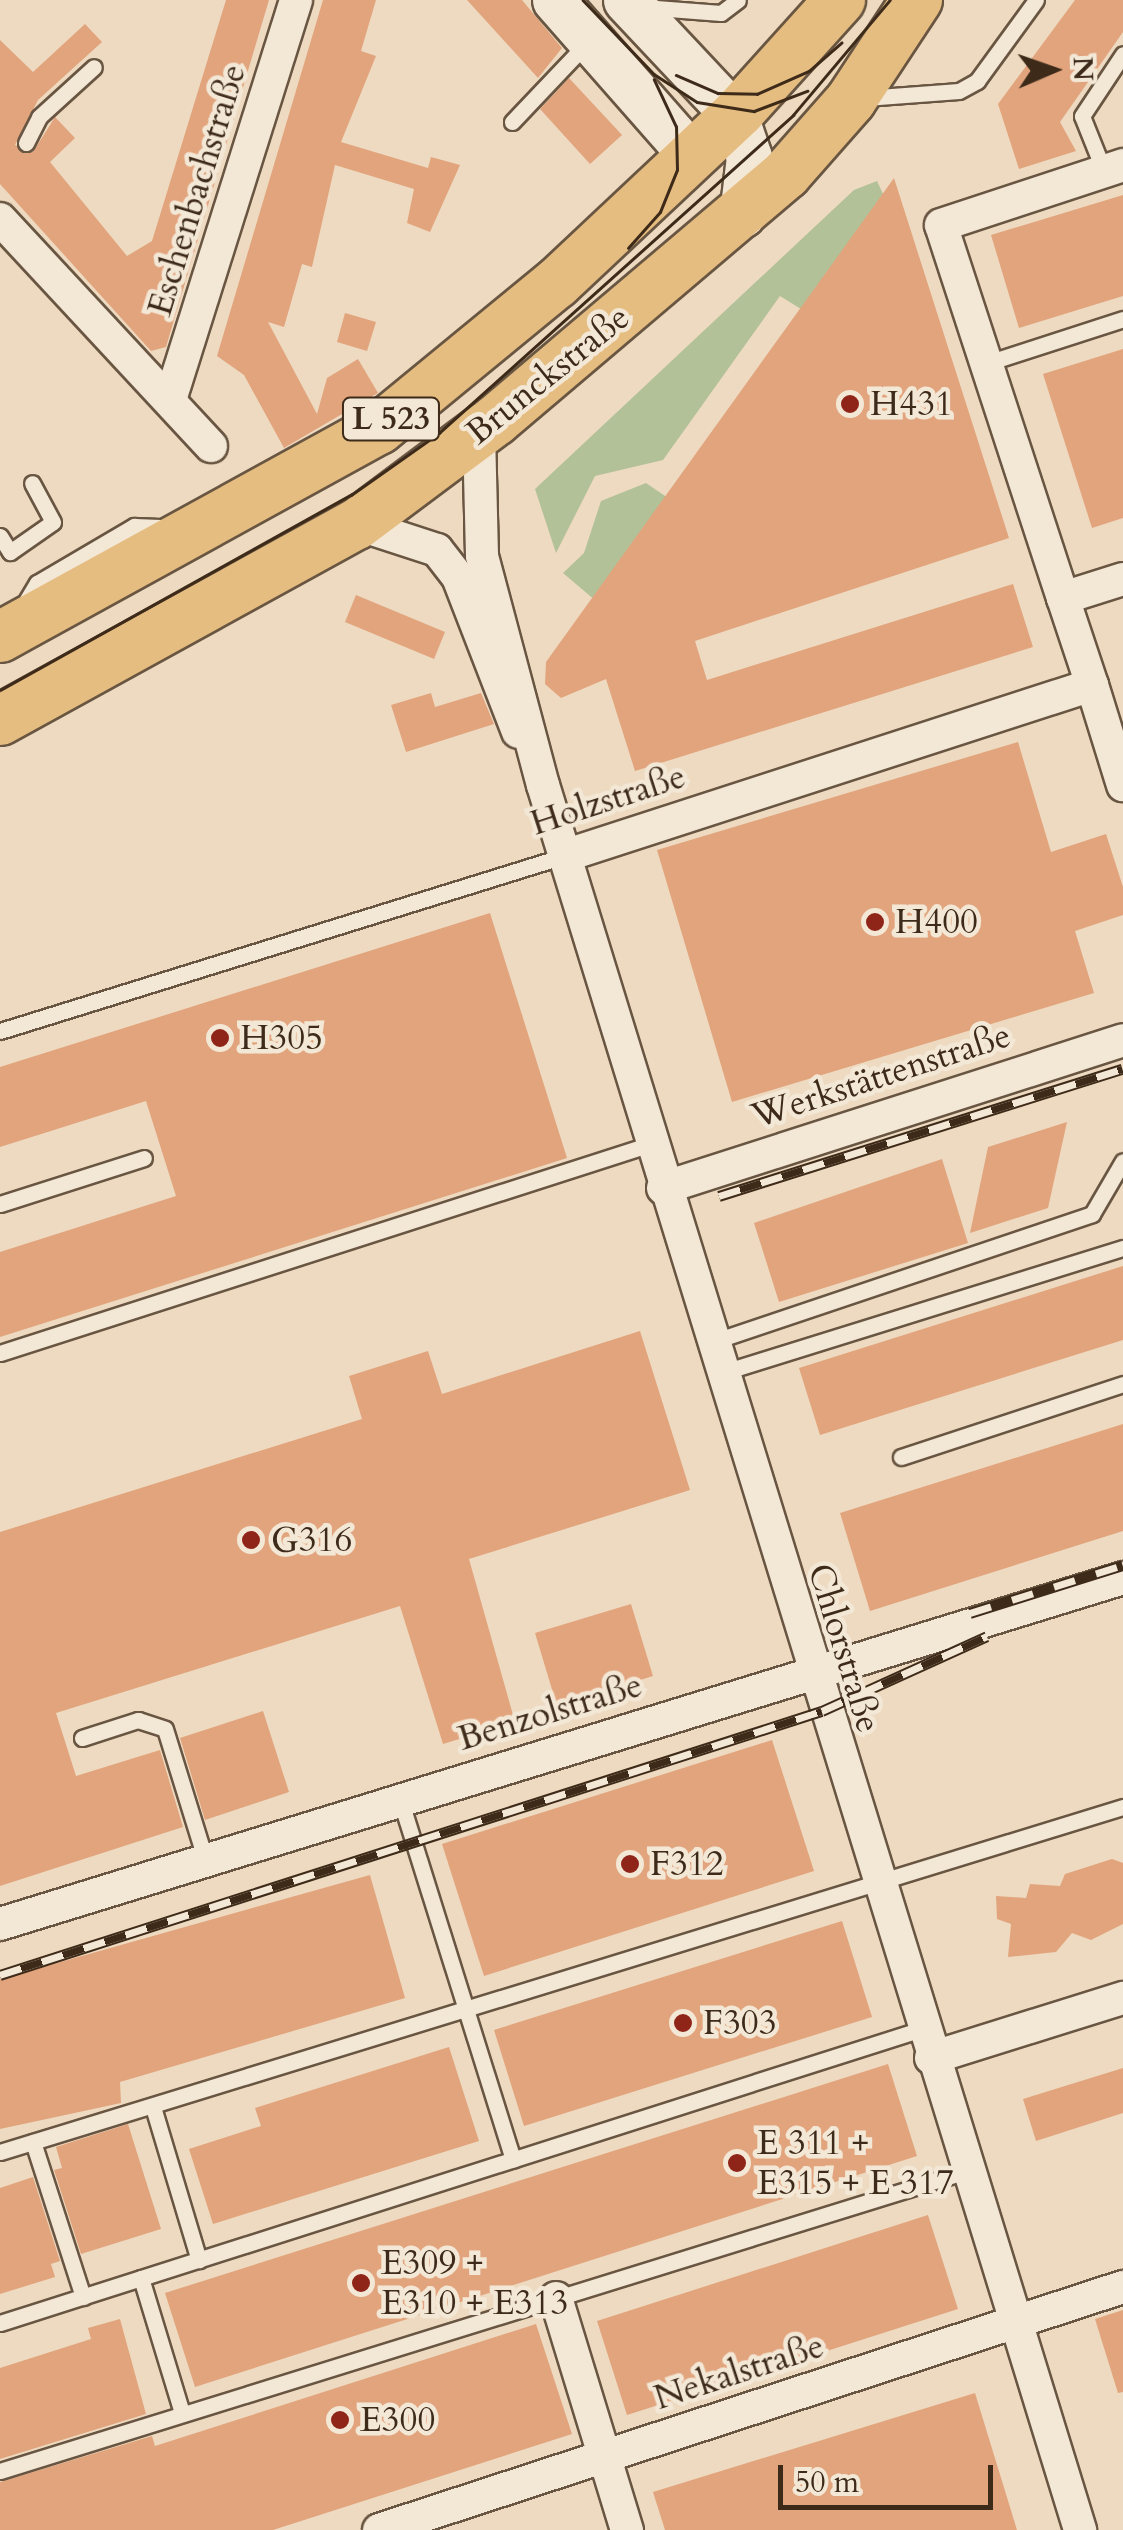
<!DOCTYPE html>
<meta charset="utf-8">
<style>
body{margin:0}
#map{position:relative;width:1123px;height:2530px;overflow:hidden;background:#eddac0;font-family:Cardo,serif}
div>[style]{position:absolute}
.green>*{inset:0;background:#b2c197}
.building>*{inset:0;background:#e2a47d}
.roads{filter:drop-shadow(2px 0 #695642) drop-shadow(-2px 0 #695642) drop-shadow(0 2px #695642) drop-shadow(0 -2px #695642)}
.service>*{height:15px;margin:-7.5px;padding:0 7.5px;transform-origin:7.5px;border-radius:7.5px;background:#f3e7d6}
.minor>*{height:32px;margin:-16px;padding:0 16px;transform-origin:16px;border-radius:16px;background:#f3e7d6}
.secondary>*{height:45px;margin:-22.5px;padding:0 22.5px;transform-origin:22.5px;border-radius:22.5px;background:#f3e7d6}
.primary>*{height:50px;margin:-25px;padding:0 25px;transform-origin:25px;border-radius:25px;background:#e6bd80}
.tram>*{height:2.5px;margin:-1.25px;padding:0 1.25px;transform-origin:1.25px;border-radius:1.25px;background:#3d2a18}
.rail>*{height:11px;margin-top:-5.5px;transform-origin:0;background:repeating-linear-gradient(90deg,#f3e7d6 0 22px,#3d2a18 0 44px);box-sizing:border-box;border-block:2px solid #3d2a18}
.dots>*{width:28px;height:28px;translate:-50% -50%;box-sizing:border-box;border:5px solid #f3e7d6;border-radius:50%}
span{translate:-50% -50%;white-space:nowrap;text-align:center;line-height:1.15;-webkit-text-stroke:9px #f3e7d6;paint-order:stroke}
.shield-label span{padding:2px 8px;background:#f3e7d6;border:2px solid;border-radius:8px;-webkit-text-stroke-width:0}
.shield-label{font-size:32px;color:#3d2a18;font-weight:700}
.street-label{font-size:35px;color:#3d2a18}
.poi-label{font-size:35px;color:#3d2a18}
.left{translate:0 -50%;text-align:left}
.north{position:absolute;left:1003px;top:20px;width:100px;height:100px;-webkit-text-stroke:8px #f3e7d6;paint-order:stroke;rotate:88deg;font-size:28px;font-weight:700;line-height:40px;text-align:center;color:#3d2a18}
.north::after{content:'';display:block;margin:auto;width:35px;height:45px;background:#3d2a18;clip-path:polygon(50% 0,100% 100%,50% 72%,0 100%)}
.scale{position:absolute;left:778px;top:2465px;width:215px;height:45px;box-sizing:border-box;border:5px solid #3d2a18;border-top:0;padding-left:12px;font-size:30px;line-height:35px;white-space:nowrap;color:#3d2a18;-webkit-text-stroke:8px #f3e7d6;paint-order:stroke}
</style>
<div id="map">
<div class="green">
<i style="clip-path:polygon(877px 181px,883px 194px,801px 309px,780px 296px,663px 460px,595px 476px,556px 553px,535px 489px,854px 190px)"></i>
<i style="clip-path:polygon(646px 483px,668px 498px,596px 601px,563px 573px,584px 553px,601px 501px)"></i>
</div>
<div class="building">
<i style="clip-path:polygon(226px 0,269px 0,166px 347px,151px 351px,0 184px,0 40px,33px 72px,85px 24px,102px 42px,38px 100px,15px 145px,33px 152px,55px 117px,75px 138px,50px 162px,127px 256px,152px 241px)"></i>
<i style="clip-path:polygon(323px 0,376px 0,361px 51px,376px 56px,341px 142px,428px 168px,431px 157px,460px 165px,430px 232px,407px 223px,414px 189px,335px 165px,312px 267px,302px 264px,284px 327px,268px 322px,317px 414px,327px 378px,358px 359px,378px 393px,284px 448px,244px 375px,217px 356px)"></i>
<i style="clip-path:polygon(467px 0,522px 0,562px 48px,538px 78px)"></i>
<i style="clip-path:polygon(1075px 0,1123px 0,1123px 32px,1060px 122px,1076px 151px,1019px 169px,998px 104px)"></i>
<i style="clip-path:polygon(569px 78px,622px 135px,590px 164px,540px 109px)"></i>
<i style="clip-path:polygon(894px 178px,1009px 538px,695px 641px,707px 680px,1013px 584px,1033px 647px,635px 771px,606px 679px,561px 698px,545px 684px,546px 662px)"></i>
<i style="clip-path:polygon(1123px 195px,1123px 296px,1019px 328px,991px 235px)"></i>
<i style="clip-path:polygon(345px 313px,376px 322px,367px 351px,337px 342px)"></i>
<i style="clip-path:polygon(1123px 349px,1123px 518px,1092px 528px,1043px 374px)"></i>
<i style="clip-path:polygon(356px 595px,445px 632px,434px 659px,345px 622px)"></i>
<i style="clip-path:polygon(431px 693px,435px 707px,481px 693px,494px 724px,406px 752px,391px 705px)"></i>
<i style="clip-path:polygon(1018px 742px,1051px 852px,1106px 834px,1123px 887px,1123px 915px,1075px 931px,1094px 993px,732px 1102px,657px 850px)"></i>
<i style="clip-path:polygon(490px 913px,567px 1158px,0 1337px,0 1252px,176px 1196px,146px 1101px,0 1147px,0 1067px)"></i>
<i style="clip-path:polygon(1067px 1122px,1048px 1208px,970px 1233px,988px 1147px)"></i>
<i style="clip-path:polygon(942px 1159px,968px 1243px,779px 1302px,754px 1223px)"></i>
<i style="clip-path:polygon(1123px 1266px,1123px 1340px,820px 1435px,799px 1368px)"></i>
<i style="clip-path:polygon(640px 1331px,690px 1490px,469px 1559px,515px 1722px,443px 1744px,400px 1606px,56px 1713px,76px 1776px,160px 1750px,183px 1827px,0 1886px,0 1532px,362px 1419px,349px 1376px,428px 1351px,442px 1394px)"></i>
<i style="clip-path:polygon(1123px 1424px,1123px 1531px,870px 1611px,840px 1513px)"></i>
<i style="clip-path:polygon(631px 1604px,653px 1676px,557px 1706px,535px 1633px)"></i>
<i style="clip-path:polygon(263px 1711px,289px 1792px,205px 1820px,180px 1738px)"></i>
<i style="clip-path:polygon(772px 1740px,814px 1871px,484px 1976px,442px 1844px)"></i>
<i style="clip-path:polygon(1112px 1859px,1123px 1863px,1123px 1924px,1091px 1940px,1072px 1933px,1056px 1952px,1008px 1957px,1011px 1924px,997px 1919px,996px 1896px,1026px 1898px,1030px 1884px,1060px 1886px,1065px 1874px)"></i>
<i style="clip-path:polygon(370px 1875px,405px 1998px,120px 2082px,121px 2103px,0 2129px,0 1979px)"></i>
<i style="clip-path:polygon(842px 1921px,872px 2017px,524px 2126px,494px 2030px)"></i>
<i style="clip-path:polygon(449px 2047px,479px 2141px,213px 2224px,189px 2149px,261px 2126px,255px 2108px)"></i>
<i style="clip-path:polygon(888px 2064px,917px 2156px,195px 2387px,165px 2293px)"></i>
<i style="clip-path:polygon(1123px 2068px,1123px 2113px,1036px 2141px,1023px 2099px)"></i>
<i style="clip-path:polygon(128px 2124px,161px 2229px,81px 2254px,54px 2170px,62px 2168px,56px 2147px)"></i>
<i style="clip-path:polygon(33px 2177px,60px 2261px,51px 2264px,55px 2277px,0 2294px,0 2188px)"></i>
<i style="clip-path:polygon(928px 2215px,958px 2309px,627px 2415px,597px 2321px)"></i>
<i style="clip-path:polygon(1123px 2310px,1123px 2392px,1118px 2393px,1095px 2319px)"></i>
<i style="clip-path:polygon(120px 2319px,146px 2414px,0 2459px,0 2368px,91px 2339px,88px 2328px)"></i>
<i style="clip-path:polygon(536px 2324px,572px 2434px,273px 2530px,0 2530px,0 2482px,152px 2436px,155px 2446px)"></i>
<i style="clip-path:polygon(975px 2393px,1017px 2530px,665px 2530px,653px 2492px)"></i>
</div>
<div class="roads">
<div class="service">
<i style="left:643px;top:7px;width:78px;rotate:4.4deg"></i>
<i style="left:721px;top:13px;width:21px;rotate:-37deg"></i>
<i style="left:865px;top:98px;width:94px;rotate:-4.3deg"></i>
<i style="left:959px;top:91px;width:21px;rotate:-29deg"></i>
<i style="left:977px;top:81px;width:100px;rotate:-53.9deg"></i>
<i style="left:512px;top:122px;width:110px;rotate:-46.5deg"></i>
<i style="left:26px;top:143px;width:29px;rotate:-63deg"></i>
<i style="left:39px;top:117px;width:74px;rotate:-42.3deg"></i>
<i style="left:1104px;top:171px;width:59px;rotate:-111.8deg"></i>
<i style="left:1082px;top:116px;width:74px;rotate:-56.5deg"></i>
<i style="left:987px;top:363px;width:143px;rotate:-17.9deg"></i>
<i style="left:0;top:536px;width:19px;rotate:58deg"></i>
<i style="left:10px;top:552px;width:52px;rotate:-34.9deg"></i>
<i style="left:53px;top:522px;width:44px;rotate:-118.3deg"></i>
<i style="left:23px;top:606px;width:27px;rotate:-59deg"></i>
<i style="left:37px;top:583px;width:113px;rotate:-30.4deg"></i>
<i style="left:134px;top:526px;width:33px;rotate:2deg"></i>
<i style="left:0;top:1031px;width:591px;rotate:-17.24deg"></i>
<i style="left:0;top:1204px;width:151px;rotate:-17.7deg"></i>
<i style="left:712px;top:1342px;width:401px;rotate:-18.6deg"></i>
<i style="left:1092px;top:1214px;width:61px;rotate:-59.7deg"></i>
<i style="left:0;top:1353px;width:684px;rotate:-17.8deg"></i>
<i style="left:721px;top:1373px;width:421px;rotate:-17.3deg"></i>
<i style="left:901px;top:1457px;width:234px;rotate:-18.2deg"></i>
<i style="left:82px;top:1738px;width:59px;rotate:-17.8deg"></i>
<i style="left:138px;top:1720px;width:28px;rotate:18deg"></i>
<i style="left:165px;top:1729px;width:135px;rotate:72.8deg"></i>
<i style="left:400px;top:1799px;width:378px;rotate:72.6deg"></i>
<i style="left:153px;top:2107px;width:160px;rotate:73.3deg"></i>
<i style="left:33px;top:2142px;width:163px;rotate:72.1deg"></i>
<i style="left:0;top:2152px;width:1175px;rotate:-17.08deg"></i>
<i style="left:141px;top:2278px;width:141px;rotate:73.1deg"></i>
<i style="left:0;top:2323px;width:968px;rotate:-17.69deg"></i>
<i style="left:0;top:2471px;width:1012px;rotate:-17.24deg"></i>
</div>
<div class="minor">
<i style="left:0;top:219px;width:310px;rotate:47.1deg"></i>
<i style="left:170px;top:400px;width:419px;rotate:-72.5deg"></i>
<i style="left:479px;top:433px;width:123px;rotate:88.6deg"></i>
<i style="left:482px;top:556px;width:237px;rotate:75.1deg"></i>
<i style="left:543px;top:785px;width:1826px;rotate:72.89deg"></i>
<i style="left:357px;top:524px;width:84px;rotate:18deg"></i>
<i style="left:437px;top:550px;width:34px;rotate:52deg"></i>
<i style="left:458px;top:577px;width:166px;rotate:68.8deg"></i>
<i style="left:1063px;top:598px;width:392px;rotate:-108.1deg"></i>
<i style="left:941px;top:225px;width:192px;rotate:-18.2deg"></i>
<i style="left:1092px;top:685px;width:105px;rotate:72.8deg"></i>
<i style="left:564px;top:856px;width:555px;rotate:-17.95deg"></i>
<i style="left:1092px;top:685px;width:92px;rotate:-108.4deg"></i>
<i style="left:1063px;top:598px;width:63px;rotate:-17.6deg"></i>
<i style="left:663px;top:1188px;width:483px;rotate:-17.8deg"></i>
<i style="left:0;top:1924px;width:1175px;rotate:-17.12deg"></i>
<i style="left:931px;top:2058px;width:201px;rotate:-17.4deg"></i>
<i style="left:556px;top:2298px;width:243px;rotate:73deg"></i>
<i style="left:379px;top:2530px;width:783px;rotate:-18.09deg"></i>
</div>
<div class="secondary">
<i style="left:555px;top:0;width:208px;rotate:48.7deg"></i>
<i style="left:626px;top:0;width:159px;rotate:46.8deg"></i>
<i style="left:735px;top:116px;width:43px;rotate:71.1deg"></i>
<i style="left:749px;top:157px;width:58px;rotate:96.9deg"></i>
</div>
<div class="primary">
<i style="left:0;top:637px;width:432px;rotate:-28.8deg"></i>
<i style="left:379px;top:429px;width:230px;rotate:-39.4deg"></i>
<i style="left:557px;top:283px;width:250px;rotate:-43.2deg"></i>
<i style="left:739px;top:112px;width:151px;rotate:-48deg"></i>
<i style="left:0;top:720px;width:407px;rotate:-28.8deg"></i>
<i style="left:357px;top:524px;width:174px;rotate:-36.8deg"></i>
<i style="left:496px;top:420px;width:380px;rotate:-40.3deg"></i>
<i style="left:786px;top:174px;width:98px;rotate:-48.7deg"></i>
<i style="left:851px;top:100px;width:120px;rotate:-56.6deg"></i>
</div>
</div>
<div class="tram">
<i style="left:583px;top:0;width:103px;rotate:46.2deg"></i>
<i style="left:654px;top:74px;width:51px;rotate:33.1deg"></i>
<i style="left:697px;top:102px;width:58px;rotate:9deg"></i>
<i style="left:754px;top:111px;width:57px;rotate:-20.7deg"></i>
<i style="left:676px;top:75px;width:46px;rotate:23.2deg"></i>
<i style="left:718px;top:93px;width:39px;rotate:1deg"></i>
<i style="left:757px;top:94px;width:57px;rotate:-23.9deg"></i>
<i style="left:809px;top:71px;width:43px;rotate:-41.2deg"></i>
<i style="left:628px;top:248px;width:48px;rotate:-48.4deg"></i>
<i style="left:660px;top:212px;width:45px;rotate:-68deg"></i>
<i style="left:677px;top:170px;width:43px;rotate:-91.3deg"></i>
<i style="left:676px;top:127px;width:52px;rotate:-115.1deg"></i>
<i style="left:0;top:690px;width:402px;rotate:-29.1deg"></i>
<i style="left:351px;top:495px;width:108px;rotate:-35.2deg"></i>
<i style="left:439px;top:433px;width:476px;rotate:-41.9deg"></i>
<i style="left:793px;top:115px;width:150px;rotate:-49.9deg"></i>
</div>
<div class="rail">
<i style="left:719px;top:1196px;width:423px;rotate:-17.5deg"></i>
<i style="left:970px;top:1613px;width:160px;rotate:-17.4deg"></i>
<i style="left:0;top:1975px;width:863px;rotate:-17.81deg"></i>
<i style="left:822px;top:1711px;width:181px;rotate:-24.4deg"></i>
</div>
<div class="dots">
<i style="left:850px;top:404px;background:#8f2418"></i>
<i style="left:875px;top:922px;background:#8f2418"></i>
<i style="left:220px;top:1038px;background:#8f2418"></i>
<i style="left:251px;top:1540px;background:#8f2418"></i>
<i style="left:630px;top:1864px;background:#8f2418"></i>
<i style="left:683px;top:2023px;background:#8f2418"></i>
<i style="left:737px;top:2163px;background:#8f2418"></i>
<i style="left:361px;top:2283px;background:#8f2418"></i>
<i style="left:340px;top:2420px;background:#8f2418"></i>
</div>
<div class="shield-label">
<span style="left:391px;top:419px">L 523</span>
</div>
<div class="street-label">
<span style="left:197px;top:190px;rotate:-73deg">Eschenbachstraße</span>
<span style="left:548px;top:375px;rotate:-39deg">Brunckstraße</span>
<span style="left:608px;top:800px;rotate:-18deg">Holzstraße</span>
<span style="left:881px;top:1076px;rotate:-18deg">Werkstättenstraße</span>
<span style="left:844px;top:1648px;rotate:73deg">Chlorstraße</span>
<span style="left:550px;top:1712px;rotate:-17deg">Benzolstraße</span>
<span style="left:739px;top:2372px;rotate:-18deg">Nekalstraße</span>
</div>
<div class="poi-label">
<span class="left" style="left:870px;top:404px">H431</span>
<span class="left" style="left:895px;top:922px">H400</span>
<span class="left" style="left:240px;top:1038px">H305</span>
<span class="left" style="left:271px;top:1540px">G316</span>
<span class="left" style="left:650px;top:1864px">F312</span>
<span class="left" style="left:703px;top:2023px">F303</span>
<span class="left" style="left:757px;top:2163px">E 311 +<br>E315 + E 317</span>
<span class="left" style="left:381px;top:2283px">E309 +<br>E310 + E313</span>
<span class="left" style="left:360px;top:2420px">E300</span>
</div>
<div class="north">N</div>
<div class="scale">50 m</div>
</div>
